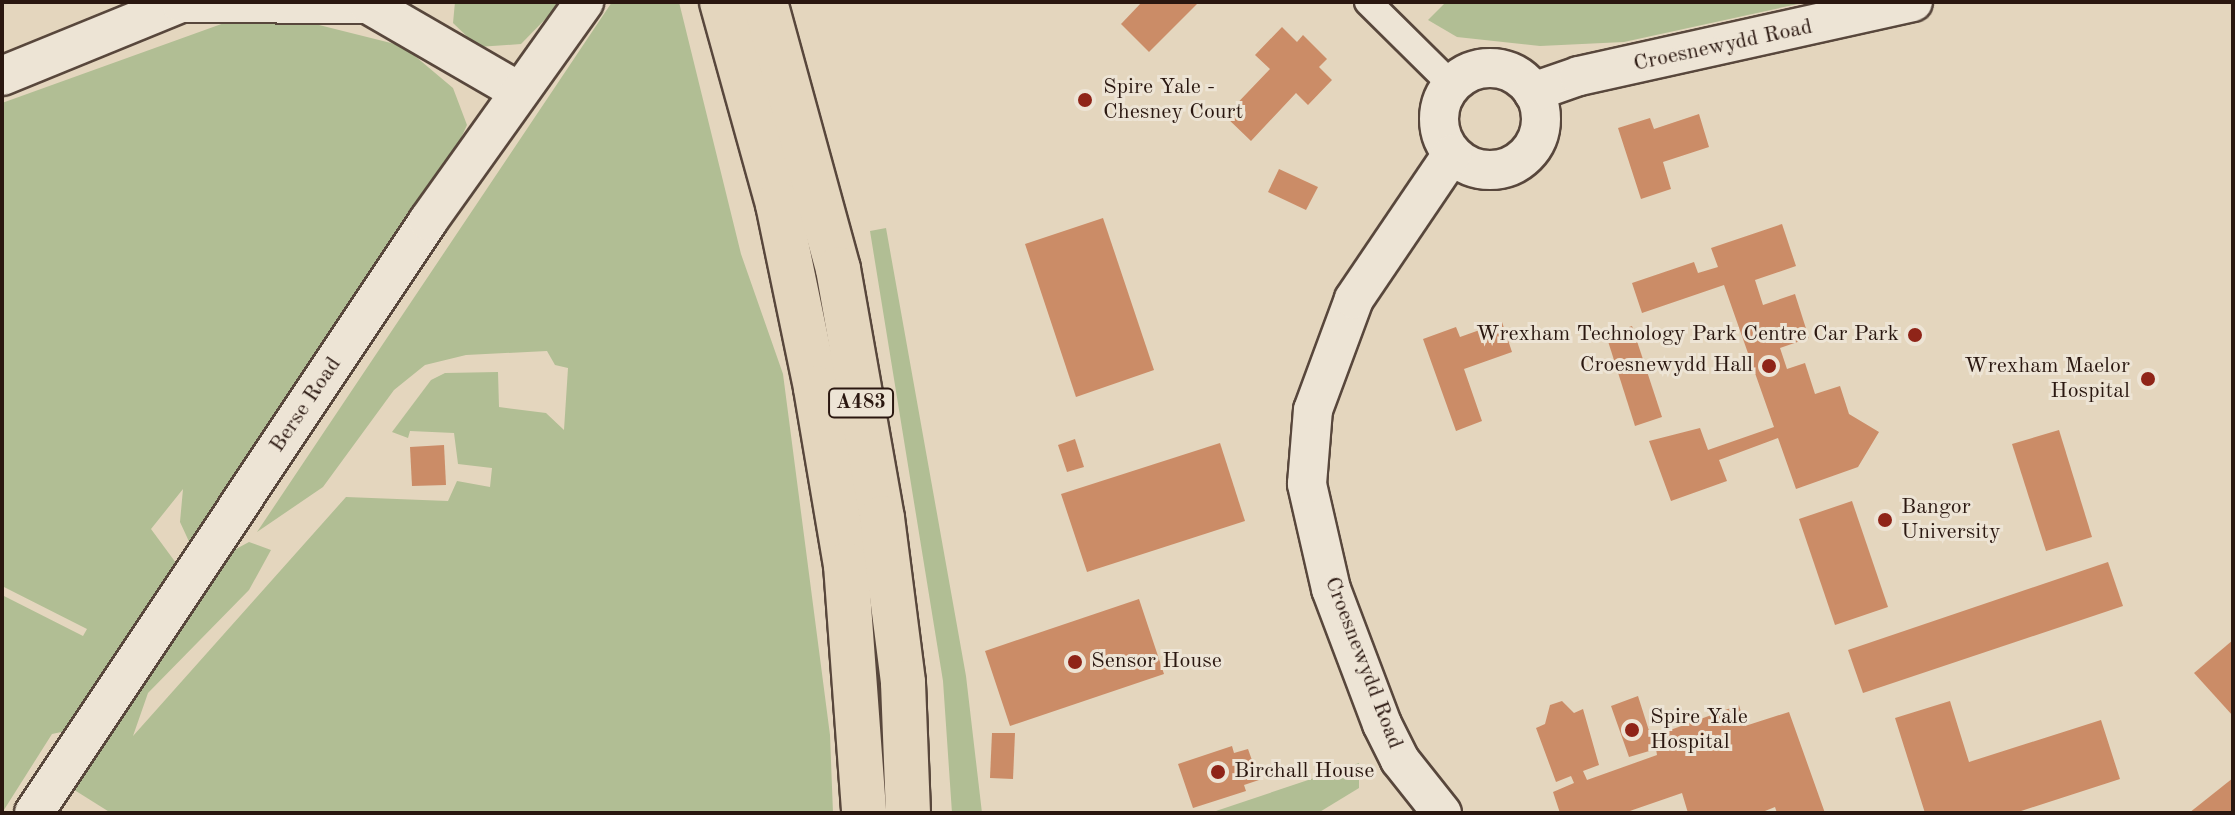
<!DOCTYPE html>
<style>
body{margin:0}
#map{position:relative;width:2235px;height:815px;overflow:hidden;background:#e4d6be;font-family:"Old Standard TT",serif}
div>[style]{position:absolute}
.green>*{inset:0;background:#b1be94}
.building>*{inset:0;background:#cb8c67}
.roads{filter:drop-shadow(2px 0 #58473c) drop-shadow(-2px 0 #58473c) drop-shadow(0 2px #58473c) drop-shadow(0 -2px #58473c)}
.street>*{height:26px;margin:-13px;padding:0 13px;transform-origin:13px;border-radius:13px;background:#ede4d5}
.secondary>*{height:38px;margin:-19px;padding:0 19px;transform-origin:19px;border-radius:19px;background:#ede4d5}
.secondary>.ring{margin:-19px;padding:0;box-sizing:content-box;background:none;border:38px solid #ede4d5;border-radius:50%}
.highway>*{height:44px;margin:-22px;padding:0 22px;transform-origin:22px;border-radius:22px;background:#e4d6be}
.dots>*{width:22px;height:22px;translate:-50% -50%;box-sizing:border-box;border:4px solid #ede4d5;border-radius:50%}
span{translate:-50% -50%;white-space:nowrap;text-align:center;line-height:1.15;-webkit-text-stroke:6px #ede4d5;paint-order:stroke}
.shield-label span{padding:2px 6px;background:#ede4d5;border:2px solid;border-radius:6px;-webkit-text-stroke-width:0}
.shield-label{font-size:20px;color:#2a1710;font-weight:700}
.street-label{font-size:22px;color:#2a1710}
.poi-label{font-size:22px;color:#2a1710}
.left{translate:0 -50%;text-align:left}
.right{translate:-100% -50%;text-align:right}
.frame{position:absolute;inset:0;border:4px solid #2a1710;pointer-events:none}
</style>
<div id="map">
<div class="green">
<i style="clip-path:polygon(455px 2px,562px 2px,521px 44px,478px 47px,453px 23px)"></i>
<i style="clip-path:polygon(612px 2px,679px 2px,741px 254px,783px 374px,830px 735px,833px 813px,111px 813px,60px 781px,208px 564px,249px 542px,271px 550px,249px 590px,148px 693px,133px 736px,346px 497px,448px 501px,457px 481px,490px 487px,492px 468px,458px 464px,454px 433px,410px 431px,408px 438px,392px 432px,431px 380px,445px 373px,498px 372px,499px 407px,546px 413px,564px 430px,568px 368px,555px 365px,547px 351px,466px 355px,425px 365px,394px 390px,323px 487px,257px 532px)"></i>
<i style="clip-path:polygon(1446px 2px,1807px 2px,1624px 42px,1540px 46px,1457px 37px,1428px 20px)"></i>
<i style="clip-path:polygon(227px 22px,315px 24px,403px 46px,453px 88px,467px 125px,445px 173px,192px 548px,180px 522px,183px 489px,151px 529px,176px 563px,167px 594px,66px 731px,52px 734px,2px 813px,2px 595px,83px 636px,87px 629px,2px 586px,2px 103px)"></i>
<i style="clip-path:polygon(886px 228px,966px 676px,982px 813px,952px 813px,943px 681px,870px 231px)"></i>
<i style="clip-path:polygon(1359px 763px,1359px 788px,1318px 813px,1210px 813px)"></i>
</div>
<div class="building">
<i style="clip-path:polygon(1142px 2px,1199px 2px,1149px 52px,1121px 24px)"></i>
<i style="clip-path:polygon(1282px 27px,1297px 42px,1303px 35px,1327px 59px,1319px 67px,1332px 80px,1308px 105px,1296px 93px,1251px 141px,1225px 116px,1270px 69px,1255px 55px)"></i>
<i style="clip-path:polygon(1699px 114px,1709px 147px,1663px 162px,1671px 189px,1641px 199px,1618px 128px,1650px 118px,1654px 129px)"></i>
<i style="clip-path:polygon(1279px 169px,1318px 187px,1306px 210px,1268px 192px)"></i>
<i style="clip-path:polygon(1103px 218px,1154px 370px,1076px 397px,1025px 244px)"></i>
<i style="clip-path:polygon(1782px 224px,1796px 266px,1755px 280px,1763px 305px,1795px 294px,1809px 338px,1780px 348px,1787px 369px,1805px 363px,1815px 394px,1840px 386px,1849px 414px,1879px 432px,1858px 467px,1796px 489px,1778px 438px,1719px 460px,1727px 481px,1671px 501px,1649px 441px,1700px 428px,1708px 450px,1774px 427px,1724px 285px,1642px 313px,1632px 283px,1694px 262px,1698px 273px,1718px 267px,1711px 248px)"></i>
<i style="clip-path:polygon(1502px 322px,1512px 352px,1464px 369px,1482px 421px,1456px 431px,1423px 339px,1456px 327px,1460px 337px)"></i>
<i style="clip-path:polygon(1632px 326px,1662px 417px,1635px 426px,1606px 335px)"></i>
<i style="clip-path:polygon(2059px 430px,2092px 537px,2046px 551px,2012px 444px)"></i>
<i style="clip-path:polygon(1075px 439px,1084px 467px,1067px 472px,1058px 445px)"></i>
<i style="clip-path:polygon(1220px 443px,1245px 521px,1087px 572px,1061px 494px)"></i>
<i style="clip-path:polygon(444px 445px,446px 485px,412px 486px,410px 447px)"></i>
<i style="clip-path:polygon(1852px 501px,1888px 607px,1835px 625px,1799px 519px)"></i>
<i style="clip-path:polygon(2108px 562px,2123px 606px,1863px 693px,1848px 650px)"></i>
<i style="clip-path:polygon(1139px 599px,1164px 674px,1010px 726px,985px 651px)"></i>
<i style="clip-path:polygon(2233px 640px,2233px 716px,2194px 673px)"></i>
<i style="clip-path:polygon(1638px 696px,1651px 737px,1739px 705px,1745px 726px,1789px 712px,1825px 813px,1777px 813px,1775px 807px,1760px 813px,1688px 813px,1682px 793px,1624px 813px,1560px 813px,1553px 792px,1574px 783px,1571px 776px,1556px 782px,1536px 728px,1545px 724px,1550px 705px,1562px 701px,1574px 713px,1583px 709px,1599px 765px,1583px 771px,1587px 780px,1657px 755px,1656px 749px,1629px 757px,1611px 706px)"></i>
<i style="clip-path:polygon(1950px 701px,1969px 762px,2101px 720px,2120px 779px,2015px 813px,1925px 813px,1895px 718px)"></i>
<i style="clip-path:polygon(992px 733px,1015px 733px,1013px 779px,990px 778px)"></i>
<i style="clip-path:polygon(1232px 746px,1234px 753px,1248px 749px,1259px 780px,1244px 785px,1246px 791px,1193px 808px,1178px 764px)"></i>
<i style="clip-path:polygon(2233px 778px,2233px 813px,2189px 813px)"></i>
</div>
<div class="roads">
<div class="street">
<i style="left:1368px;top:2px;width:118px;rotate:44.7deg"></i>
</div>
<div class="secondary">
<i class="ring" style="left:1439px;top:68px;width:64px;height:64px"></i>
<i style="left:2px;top:76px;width:193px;rotate:-22.2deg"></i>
<i style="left:181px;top:3px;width:187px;rotate:0.3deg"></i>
<i style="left:368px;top:4px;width:173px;rotate:30.1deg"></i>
<i style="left:1533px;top:92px;width:49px;rotate:-19.2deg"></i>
<i style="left:1579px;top:76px;width:342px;rotate:-12.5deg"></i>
<i style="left:34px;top:813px;width:711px;rotate:-56.35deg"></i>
<i style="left:428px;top:221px;width:269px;rotate:-54.5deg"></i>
<i style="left:1442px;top:813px;width:68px;rotate:-128.4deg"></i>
<i style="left:1400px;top:760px;width:40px;rotate:-116.6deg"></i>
<i style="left:1382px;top:724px;width:144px;rotate:-110.7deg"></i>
<i style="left:1331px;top:589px;width:108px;rotate:-102.9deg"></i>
<i style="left:1307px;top:484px;width:74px;rotate:-85.4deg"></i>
<i style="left:1313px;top:410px;width:118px;rotate:-69.7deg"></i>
<i style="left:1354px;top:299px;width:175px;rotate:-55.9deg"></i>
</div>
<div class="highway">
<i style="left:722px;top:2px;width:210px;rotate:74.5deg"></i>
<i style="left:778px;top:204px;width:188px;rotate:78.3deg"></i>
<i style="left:816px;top:388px;width:180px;rotate:80.4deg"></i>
<i style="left:846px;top:565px;width:249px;rotate:85.8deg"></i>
<i style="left:765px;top:2px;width:277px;rotate:74.7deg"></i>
<i style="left:838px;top:269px;width:253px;rotate:80deg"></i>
<i style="left:882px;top:518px;width:166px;rotate:82.7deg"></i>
<i style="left:903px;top:683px;width:130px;rotate:87.8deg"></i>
</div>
</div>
<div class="dots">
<i style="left:1085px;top:100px;background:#8f2418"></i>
<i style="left:1915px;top:335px;background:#8f2418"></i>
<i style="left:1769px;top:366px;background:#8f2418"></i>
<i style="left:2148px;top:379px;background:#8f2418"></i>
<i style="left:1885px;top:520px;background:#8f2418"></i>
<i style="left:1075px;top:662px;background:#8f2418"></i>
<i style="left:1632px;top:730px;background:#8f2418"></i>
<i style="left:1218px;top:772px;background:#8f2418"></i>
</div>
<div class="shield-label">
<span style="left:861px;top:403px">A483</span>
</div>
<div class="street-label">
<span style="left:1723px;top:46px;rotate:-12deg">Croesnewydd Road</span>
<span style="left:306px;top:405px;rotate:-56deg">Berse Road</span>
<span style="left:1363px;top:663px;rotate:69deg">Croesnewydd Road</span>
</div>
<div class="poi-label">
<span class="left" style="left:1103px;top:100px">Spire Yale -<br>Chesney Court</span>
<span class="right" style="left:1899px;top:335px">Wrexham Technology Park Centre Car Park</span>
<span class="right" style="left:1753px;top:366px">Croesnewydd Hall</span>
<span class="right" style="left:2130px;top:379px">Wrexham Maelor<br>Hospital</span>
<span class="left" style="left:1901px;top:520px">Bangor<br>University</span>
<span class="left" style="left:1091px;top:662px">Sensor House</span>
<span class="left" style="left:1650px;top:730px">Spire Yale<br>Hospital</span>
<span class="left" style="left:1234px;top:772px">Birchall House</span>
</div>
<div class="frame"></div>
</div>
